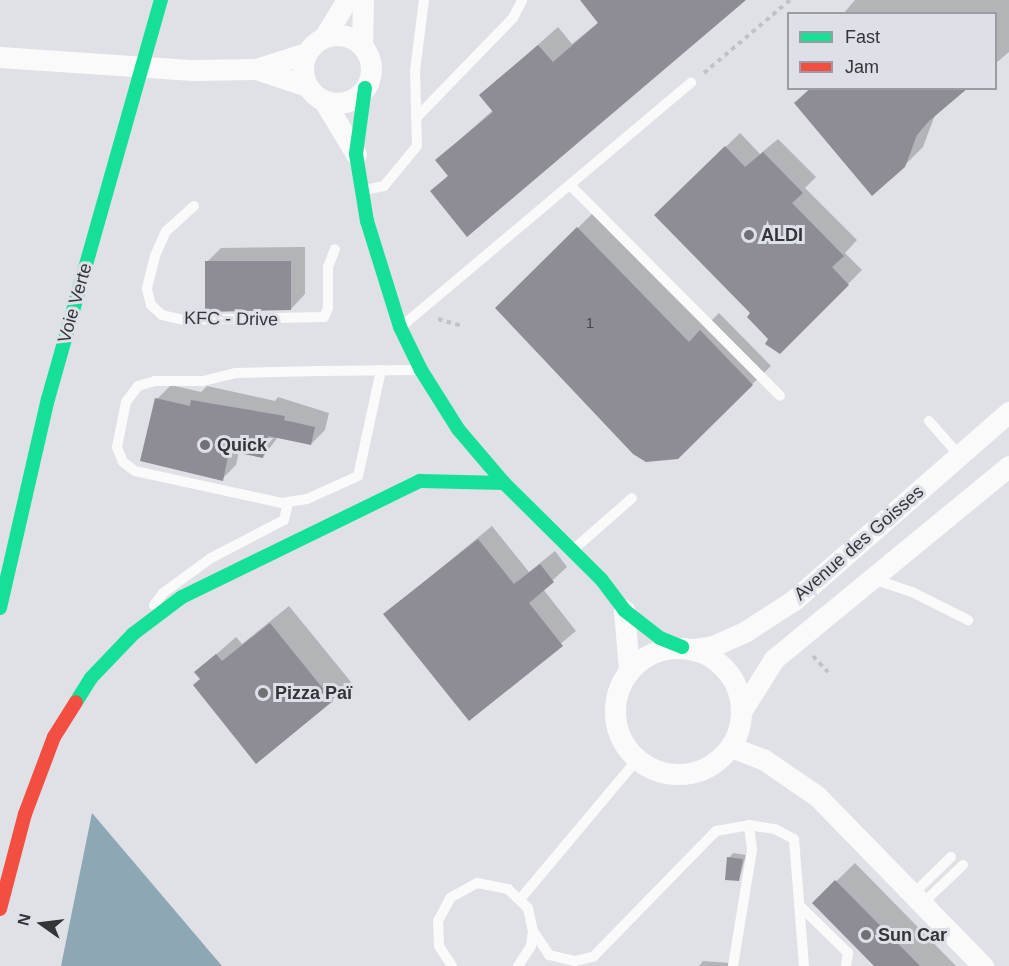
<!DOCTYPE html>
<meta charset="utf-8">
<style>
body{margin:0}
#map{position:relative;width:1009px;height:966px;overflow:hidden;background:#e0e1e6;font-family:Helvetica,sans-serif}
div>[style]{position:absolute}
.water>*{inset:0;background:#8da7b4}
.shadow>*{inset:0;background:#0003}
.building>*{inset:0;background:#8e8c94}
.path>*{height:4px;margin-top:-2px;transform-origin:0;background:repeating-linear-gradient(90deg,#c2c2c3 0 4.5px,transparent 0 9px)}
.lane>*{height:10px;margin:-5px;padding:0 5px;transform-origin:5px;border-radius:5px;background:#fafafb}
.street>*{height:21px;margin:-10.5px;padding:0 10.5px;transform-origin:10.5px;border-radius:10.5px;background:#fafafb}
.street>.ring{margin:-10.5px;padding:0;box-sizing:content-box;background:none;border:21px solid #fafafb;border-radius:50%}
.fast>*{height:14px;margin:-7px;padding:0 7px;transform-origin:7px;border-radius:7px;background:#16e098}
.jam>*{height:14px;margin:-7px;padding:0 7px;transform-origin:7px;border-radius:7px;background:#f24e42}
.dots>*{width:16px;height:16px;translate:-50% -50%;box-sizing:border-box;border:3px solid #dee0e8;border-radius:50%}
span{translate:-50% -50%;white-space:nowrap;text-align:center;line-height:1.15;-webkit-text-stroke:6px #dee0e8;paint-order:stroke}
.number-label{font-size:15px;color:#4a4b4f}
.number-label span{-webkit-text-stroke-width:0}
.poi-label{font-size:18px;color:#343538;font-weight:700}
.left{translate:0 -50%;text-align:left}
.street-label{font-size:18px;color:#343538}
.legend{position:absolute;left:787px;top:12px;width:210px;height:78px;box-sizing:border-box;background:#dee0e8;border:2px solid #9a9ca2;margin:0;padding:8px 10px;list-style:none;font-size:18px;color:#343538}
.legend li{display:flex;align-items:center;gap:12px;height:30px}
.legend b{width:30px;border:2px solid #9a9ca2}
.north{position:absolute;left:12px;top:894px;width:60px;height:60px;-webkit-text-stroke:4px #dee0e8;paint-order:stroke;rotate:284deg;font-size:16px;font-weight:700;line-height:24px;text-align:center;color:#343538}
.north::after{content:'';display:block;margin:auto;width:21px;height:27px;background:#343538;clip-path:polygon(50% 0,100% 100%,50% 72%,0 100%)}
</style>
<div id="map">
<div class="water">
<i style="clip-path:polygon(92px 813px,222px 966px,61px 966px)"></i>
</div>
<div class="shadow">
<i style="clip-path:polygon(581px 0,744px 0,432px 192px,449px 175px,437px 160px,493px 110px,481px 95px,558px 27px,572px 44px,599px 22px)"></i>
<i style="clip-path:polygon(855px 0,1009px 0,1009px 52px,996px 63px,996px 14px,843px 14px)"></i>
<i style="clip-path:polygon(810px 88px,965px 88px,935px 115px,923px 147px,904px 166px,796px 103px)"></i>
<i style="clip-path:polygon(740px 133px,760px 154px,778px 139px,816px 177px,805px 188px,857px 240px,845px 253px,862px 270px,780px 352px,752px 313px,656px 215px)"></i>
<i style="clip-path:polygon(596px 210px,708px 324px,719px 313px,771px 366px,677px 458px,497px 308px)"></i>
<i style="clip-path:polygon(305px 247px,305px 294px,291px 309px,207px 262px,221px 248px)"></i>
<i style="clip-path:polygon(171px 385px,201px 392px,207px 386px,275px 401px,278px 397px,329px 413px,325px 430px,311px 444px,278px 437px,263px 457px,239px 452px,236px 465px,222px 479px,157px 399px)"></i>
<i style="clip-path:polygon(492px 526px,529px 572px,555px 551px,567px 567px,543px 589px,576px 631px,469px 719px,385px 614px)"></i>
<i style="clip-path:polygon(289px 606px,351px 682px,332px 700px,202px 679px,196px 672px,236px 637px,242px 644px)"></i>
<i style="clip-path:polygon(733px 853px,746px 855px,739px 880px,729px 858px)"></i>
<i style="clip-path:polygon(855px 863px,956px 966px,876px 966px,814px 903px)"></i>
<i style="clip-path:polygon(703px 961px,730px 963px,733px 966px,699px 966px)"></i>
</div>
<div class="building">
<i style="clip-path:polygon(580px 0,746px 0,467px 237px,430px 191px,448px 176px,435px 160px,493px 112px,479px 95px,538px 45px,553px 62px,598px 23px)"></i>
<i style="clip-path:polygon(811px 88px,968px 88px,928px 122px,917px 135px,905px 167px,872px 196px,794px 103px)"></i>
<i style="clip-path:polygon(725px 146px,745px 167px,763px 152px,803px 193px,792px 203px,844px 256px,832px 267px,849px 285px,780px 354px,765px 344px,768px 339px,747px 317px,750px 313px,654px 215px)"></i>
<i style="clip-path:polygon(577px 227px,689px 342px,700px 330px,753px 385px,678px 459px,646px 462px,633px 454px,495px 308px)"></i>
<i style="clip-path:polygon(205px 261px,291px 261px,291px 310px,205px 312px)"></i>
<i style="clip-path:polygon(155px 398px,190px 406px,191px 400px,285px 416px,284px 420px,315px 427px,311px 445px,268px 436px,263px 458px,229px 451px,223px 481px,140px 461px)"></i>
<i style="clip-path:polygon(478px 539px,514px 584px,540px 564px,554px 582px,529px 603px,563px 646px,469px 721px,383px 614px)"></i>
<i style="clip-path:polygon(270px 623px,333px 701px,256px 764px,193px 685px,200px 679px,194px 672px,216px 654px,222px 661px)"></i>
<i style="clip-path:polygon(727px 857px,743px 859px,739px 881px,725px 880px)"></i>
<i style="clip-path:polygon(835px 880px,844px 889px,920px 966px,874px 966px,812px 903px)"></i>
</div>
<div class="path">
<i style="left:704px;top:73px;width:113px;rotate:-40.3deg"></i>
<i style="left:438px;top:319px;width:26px;rotate:16deg"></i>
<i style="left:813px;top:656px;width:22px;rotate:47deg"></i>
</div>
<div class="lane">
<i style="left:416px;top:118px;width:139px;rotate:-45.9deg"></i>
<i style="left:513px;top:18px;width:20px;rotate:-63deg"></i>
<i style="left:571px;top:186px;width:296px;rotate:45.1deg"></i>
<i style="left:364px;top:190px;width:20px;rotate:-11deg"></i>
<i style="left:384px;top:186px;width:52px;rotate:-50.5deg"></i>
<i style="left:417px;top:146px;width:75px;rotate:-91.5deg"></i>
<i style="left:415px;top:71px;width:72px;rotate:-82.8deg"></i>
<i style="left:194px;top:206px;width:38px;rotate:138deg"></i>
<i style="left:166px;top:231px;width:27px;rotate:114deg"></i>
<i style="left:155px;top:256px;width:34px;rotate:104deg"></i>
<i style="left:147px;top:289px;width:16px;rotate:76deg"></i>
<i style="left:151px;top:305px;width:15px;rotate:42deg"></i>
<i style="left:162px;top:315px;width:23px;rotate:13deg"></i>
<i style="left:184px;top:320px;width:140px;rotate:-1.2deg"></i>
<i style="left:324px;top:317px;width:10px;rotate:-66deg"></i>
<i style="left:328px;top:308px;width:41px;rotate:-90deg"></i>
<i style="left:328px;top:267px;width:19px;rotate:-69deg"></i>
<i style="left:402px;top:326px;width:378px;rotate:-40.1deg"></i>
<i style="left:381px;top:370px;width:108px;rotate:102.2deg"></i>
<i style="left:358px;top:476px;width:56px;rotate:155.7deg"></i>
<i style="left:307px;top:499px;width:25px;rotate:171deg"></i>
<i style="left:282px;top:503px;width:150px;rotate:-167.7deg"></i>
<i style="left:135px;top:471px;width:15px;rotate:-143deg"></i>
<i style="left:123px;top:462px;width:16px;rotate:-112deg"></i>
<i style="left:117px;top:447px;width:46px;rotate:-78.7deg"></i>
<i style="left:126px;top:402px;width:20px;rotate:-53deg"></i>
<i style="left:138px;top:386px;width:18px;rotate:-16deg"></i>
<i style="left:155px;top:381px;width:48px"></i>
<i style="left:203px;top:381px;width:34px;rotate:-14deg"></i>
<i style="left:236px;top:373px;width:83px;rotate:-1.4deg"></i>
<i style="left:319px;top:371px;width:97px;rotate:-0.6deg"></i>
<i style="left:929px;top:421px;width:45px;rotate:48.6deg"></i>
<i style="left:574px;top:549px;width:77px;rotate:-41.3deg"></i>
<i style="left:870px;top:578px;width:44px;rotate:18.4deg"></i>
<i style="left:912px;top:592px;width:63px;rotate:26.6deg"></i>
<i style="left:154px;top:605px;width:15px;rotate:-53deg"></i>
<i style="left:163px;top:593px;width:59px;rotate:-36.1deg"></i>
<i style="left:211px;top:558px;width:82px;rotate:-27.5deg"></i>
<i style="left:284px;top:520px;width:18px;rotate:-77deg"></i>
<i style="left:911px;top:896px;width:56px;rotate:-44.3deg"></i>
<i style="left:521px;top:898px;width:180px;rotate:-50deg"></i>
<i style="left:799px;top:905px;width:69px;rotate:44.4deg"></i>
<i style="left:848px;top:953px;width:13px;rotate:99deg"></i>
<i style="left:921px;top:905px;width:58px;rotate:-43.6deg"></i>
<i style="left:533px;top:931px;width:29px;rotate:56deg"></i>
<i style="left:549px;top:955px;width:27px;rotate:13deg"></i>
<i style="left:575px;top:961px;width:18px;rotate:-13deg"></i>
<i style="left:593px;top:957px;width:176px;rotate:-45.7deg"></i>
<i style="left:716px;top:831px;width:34px;rotate:-10deg"></i>
<i style="left:749px;top:825px;width:26px;rotate:9deg"></i>
<i style="left:775px;top:829px;width:21px;rotate:28deg"></i>
<i style="left:794px;top:839px;width:127px;rotate:85.5deg"></i>
<i style="left:452px;top:966px;width:24px;rotate:-123deg"></i>
<i style="left:439px;top:946px;width:25px;rotate:-92deg"></i>
<i style="left:438px;top:921px;width:26px;rotate:-62deg"></i>
<i style="left:450px;top:898px;width:31px;rotate:-29deg"></i>
<i style="left:477px;top:883px;width:32px;rotate:11deg"></i>
<i style="left:508px;top:889px;width:28px;rotate:44deg"></i>
<i style="left:528px;top:908px;width:24px;rotate:78deg"></i>
<i style="left:533px;top:931px;width:15px;rotate:98deg"></i>
<i style="left:531px;top:946px;width:24px;rotate:123deg"></i>
<i style="left:733px;top:966px;width:118px;rotate:-80.7deg"></i>
<i style="left:752px;top:850px;width:25px;rotate:-97deg"></i>
</div>
<div class="street">
<i class="ring" style="left:303px;top:35px;width:47px;height:47px"></i>
<i style="left:324px;top:37px;width:44px;rotate:-58.1deg"></i>
<i style="left:362px;top:46px;width:46px;rotate:-88.8deg"></i>
<i style="left:0;top:57px;width:193px;rotate:3.9deg"></i>
<i style="left:193px;top:70px;width:63px;rotate:-0.9deg"></i>
<i style="left:256px;top:69px;width:52px;rotate:-17.7deg"></i>
<i style="left:256px;top:69px;width:54px;rotate:18.4deg"></i>
<i style="left:324px;top:101px;width:62px;rotate:58.9deg"></i>
<i style="left:624px;top:610px;width:60px;rotate:85.2deg"></i>
<i class="ring" style="left:615px;top:648px;width:105px;height:105px"></i>
<i style="left:694px;top:649px;width:19px;rotate:-9deg"></i>
<i style="left:713px;top:646px;width:36px;rotate:-24deg"></i>
<i style="left:746px;top:631px;width:57px;rotate:-32.9deg"></i>
<i style="left:794px;top:600px;width:286px;rotate:-41.2deg"></i>
<i style="left:742px;top:710px;width:60px;rotate:-57.9deg"></i>
<i style="left:774px;top:659px;width:304px;rotate:-39.4deg"></i>
<i style="left:731px;top:747px;width:34px;rotate:21deg"></i>
<i style="left:763px;top:759px;width:65px;rotate:34.4deg"></i>
<i style="left:817px;top:796px;width:238px;rotate:45.7deg"></i>
</div>
<div class="fast">
<i style="left:365px;top:88px;width:67px;rotate:97.8deg"></i>
<i style="left:356px;top:154px;width:68px;rotate:80.7deg"></i>
<i style="left:367px;top:221px;width:111px;rotate:72.7deg"></i>
<i style="left:400px;top:327px;width:48px;rotate:64deg"></i>
<i style="left:421px;top:370px;width:70px;rotate:57.9deg"></i>
<i style="left:458px;top:429px;width:71px;rotate:49.6deg"></i>
<i style="left:504px;top:483px;width:136px;rotate:44.7deg"></i>
<i style="left:601px;top:579px;width:39px;rotate:53deg"></i>
<i style="left:624px;top:610px;width:46px;rotate:37.9deg"></i>
<i style="left:660px;top:638px;width:24px;rotate:22deg"></i>
<i style="left:0;top:608px;width:214px;rotate:-77.1deg"></i>
<i style="left:48px;top:399px;width:415px;rotate:-74.2deg"></i>
<i style="left:76px;top:702px;width:28px;rotate:-58deg"></i>
<i style="left:91px;top:678px;width:61px;rotate:-46.3deg"></i>
<i style="left:133px;top:634px;width:61px;rotate:-37.1deg"></i>
<i style="left:182px;top:597px;width:265px;rotate:-26deg"></i>
<i style="left:420px;top:481px;width:84px;rotate:1.4deg"></i>
</div>
<div class="jam">
<i style="left:0;top:909px;width:98px;rotate:-75.3deg"></i>
<i style="left:25px;top:814px;width:82px;rotate:-69.4deg"></i>
<i style="left:54px;top:737px;width:41px;rotate:-57.8deg"></i>
</div>
<div class="dots">
<i style="left:749px;top:235px;background:#707175"></i>
<i style="left:205px;top:445px;background:#707175"></i>
<i style="left:263px;top:693px;background:#707175"></i>
<i style="left:866px;top:935px;background:#707175"></i>
</div>
<div class="number-label">
<span style="left:590px;top:323px">1</span>
</div>
<div class="poi-label">
<span class="left" style="left:761px;top:235px">ALDI</span>
<span class="left" style="left:217px;top:445px">Quick</span>
<span class="left" style="left:275px;top:693px">Pizza Paï</span>
<span class="left" style="left:878px;top:935px">Sun Car</span>
</div>
<div class="street-label">
<span style="left:75px;top:303px;rotate:-74deg">Voie Verte</span>
<span style="left:231px;top:319px;rotate:1deg">KFC - Drive</span>
<span style="left:859px;top:543px;rotate:-41deg">Avenue des Goisses</span>
</div>
<ul class="legend">
<li><b style="height:8px;background:#16e098"></b>Fast</li>
<li><b style="height:8px;background:#f24e42"></b>Jam</li>
</ul>
<div class="north">N</div>
</div>
